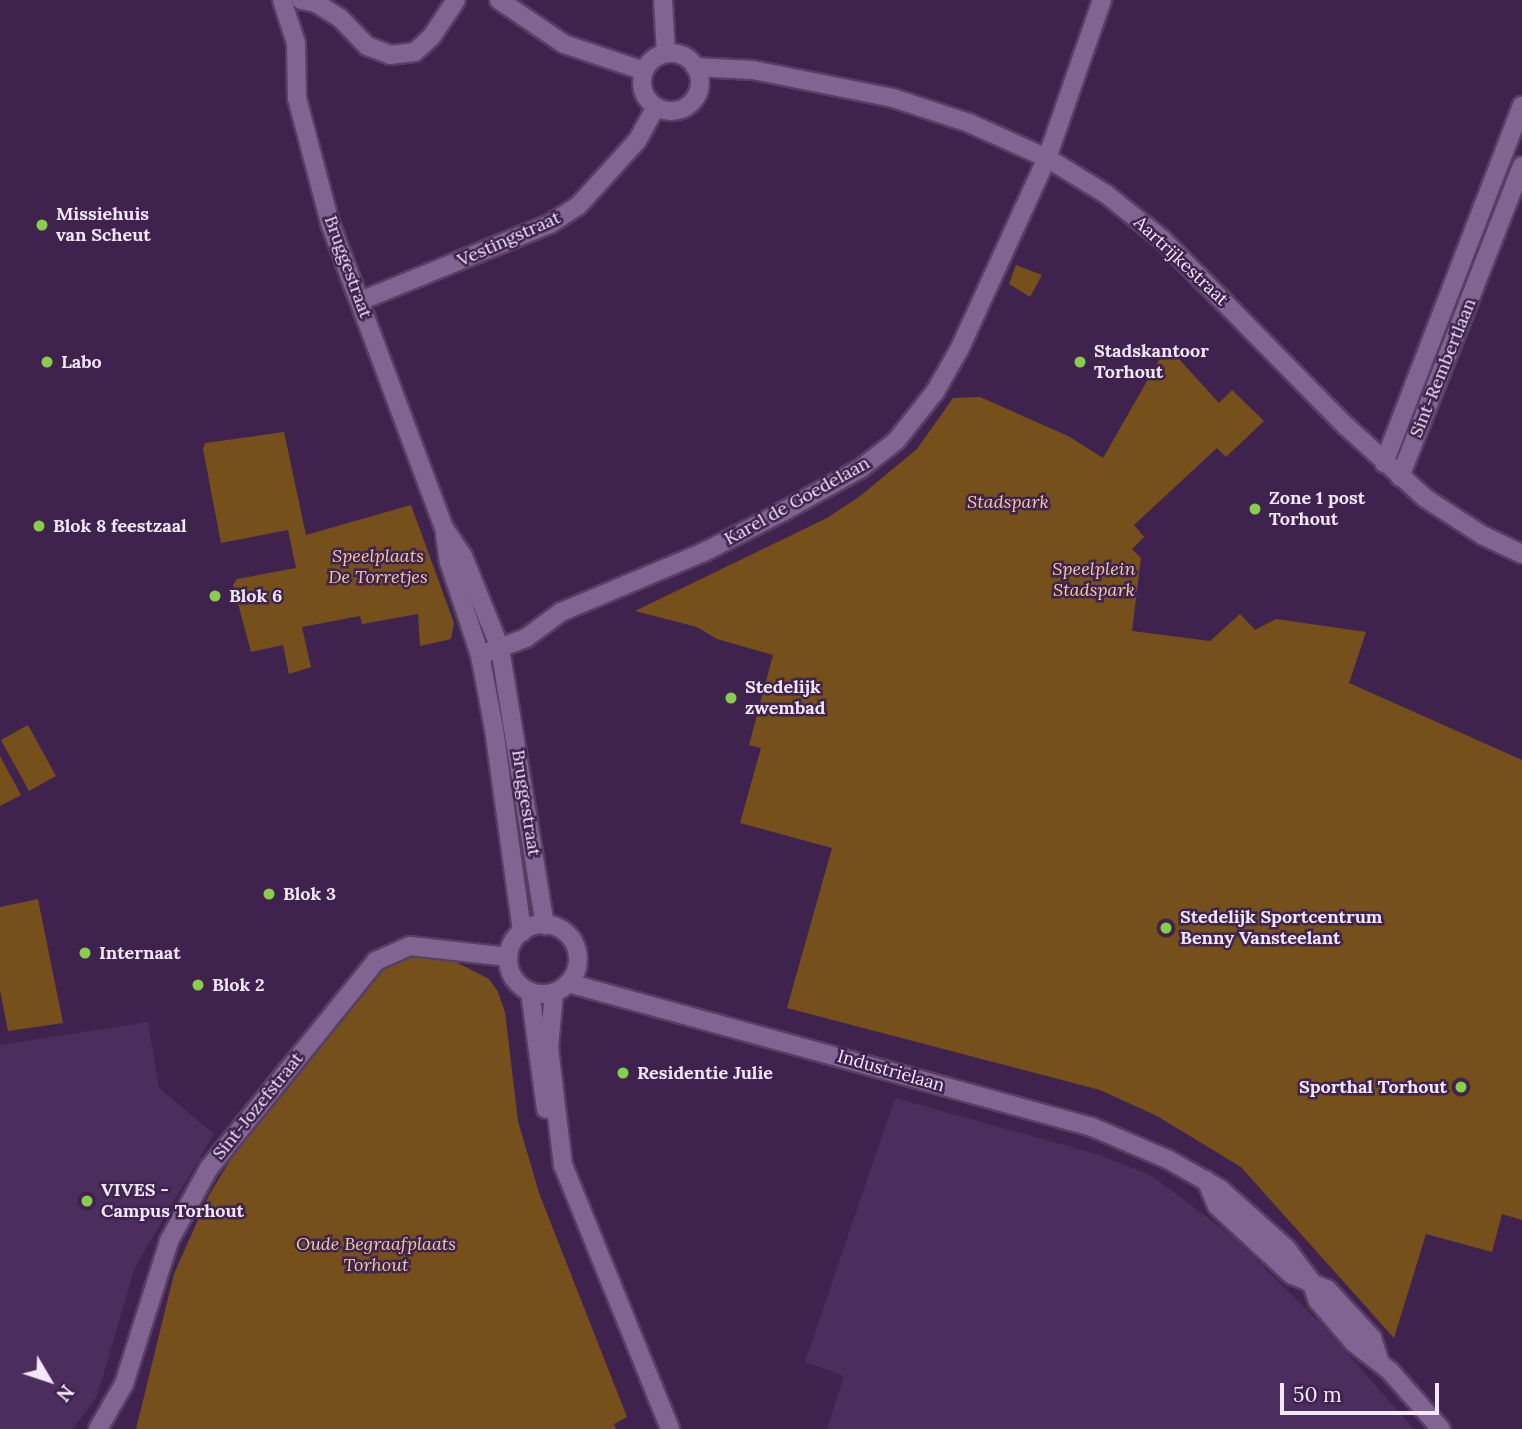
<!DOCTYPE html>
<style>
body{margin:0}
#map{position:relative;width:1522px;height:1429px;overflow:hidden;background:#3f234e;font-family:Lora,serif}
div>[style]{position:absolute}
.built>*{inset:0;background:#4c2d5d}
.green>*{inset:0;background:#75501b}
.roads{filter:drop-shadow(2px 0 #573f62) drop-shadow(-2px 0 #573f62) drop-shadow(0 2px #573f62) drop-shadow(0 -2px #573f62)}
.minor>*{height:18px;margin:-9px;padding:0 9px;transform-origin:9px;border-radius:9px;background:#826493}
.minor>.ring{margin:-9px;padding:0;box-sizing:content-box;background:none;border:18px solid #826493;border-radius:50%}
.dots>*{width:19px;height:19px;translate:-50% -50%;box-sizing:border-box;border:4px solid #3f234e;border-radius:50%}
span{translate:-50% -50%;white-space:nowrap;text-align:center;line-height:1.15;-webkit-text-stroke:5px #3f234e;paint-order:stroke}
.poi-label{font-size:18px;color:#f4e7fc;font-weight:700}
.left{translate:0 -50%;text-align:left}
.right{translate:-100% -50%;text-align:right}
.street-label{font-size:18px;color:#f4e7fc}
.park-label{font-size:18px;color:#f1ca99;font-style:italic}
.north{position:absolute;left:14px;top:1345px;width:70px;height:70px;-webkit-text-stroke:5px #3f234e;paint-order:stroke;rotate:129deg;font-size:19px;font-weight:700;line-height:28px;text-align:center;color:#f4e7fc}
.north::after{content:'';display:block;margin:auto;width:24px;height:32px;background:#f4e7fc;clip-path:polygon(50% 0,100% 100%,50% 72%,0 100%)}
.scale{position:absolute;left:1280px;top:1383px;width:159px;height:32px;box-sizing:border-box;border:4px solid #f4e7fc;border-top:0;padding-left:9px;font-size:21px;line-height:24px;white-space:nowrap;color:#f4e7fc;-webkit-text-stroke:5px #3f234e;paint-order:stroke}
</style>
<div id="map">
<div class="built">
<i style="clip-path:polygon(148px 1022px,159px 1088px,214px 1134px,135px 1267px,97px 1396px,73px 1429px,0 1429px,0 1045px)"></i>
<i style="clip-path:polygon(895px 1098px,1100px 1155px,1152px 1176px,1235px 1238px,1324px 1327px,1414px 1429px,827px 1429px,844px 1376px,805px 1362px)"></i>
</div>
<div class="green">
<i style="clip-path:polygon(1016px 265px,1042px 275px,1030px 297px,1009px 284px)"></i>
<i style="clip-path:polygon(1167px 346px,1219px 403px,1232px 390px,1264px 421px,1226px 457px,1217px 448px,1134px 525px,1144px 537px,1132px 549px,1141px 558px,1132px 631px,1210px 641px,1240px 614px,1255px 630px,1276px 619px,1366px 632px,1349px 683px,1522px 760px,1522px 1220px,1502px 1214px,1492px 1252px,1426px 1234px,1394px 1338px,1241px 1167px,1157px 1116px,1100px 1090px,787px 1008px,832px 848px,740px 823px,761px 748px,749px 745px,773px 655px,717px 639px,697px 627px,635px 611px,827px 518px,859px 497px,917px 449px,953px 398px,980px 397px,1068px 436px,1103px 458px)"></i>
<i style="clip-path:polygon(284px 432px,306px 535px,411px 505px,454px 623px,451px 639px,420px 646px,418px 614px,362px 624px,360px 616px,302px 627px,311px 667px,289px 674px,283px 645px,251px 652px,233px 585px,237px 579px,296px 568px,288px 530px,221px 543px,203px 449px,205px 443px)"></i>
<i style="clip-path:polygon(28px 725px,56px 776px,29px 791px,1px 740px)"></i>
<i style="clip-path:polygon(0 756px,21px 795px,0 806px)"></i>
<i style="clip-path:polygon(38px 899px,63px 1023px,8px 1031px,0 990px,0 907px)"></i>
<i style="clip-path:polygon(409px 954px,452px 960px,489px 979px,498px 992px,505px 1012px,518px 1121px,539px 1193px,627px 1417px,614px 1424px,616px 1429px,136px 1429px,174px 1274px,208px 1197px,240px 1144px,361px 991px,392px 960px)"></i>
</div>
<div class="roads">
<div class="minor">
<i style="left:282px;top:0;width:45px;rotate:72deg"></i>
<i style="left:296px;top:43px;width:55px;rotate:89deg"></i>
<i style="left:297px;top:98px;width:129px;rotate:75.2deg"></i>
<i style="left:330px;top:223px;width:326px;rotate:69.5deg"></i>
<i style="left:444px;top:528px;width:34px;rotate:56deg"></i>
<i style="left:463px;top:556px;width:99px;rotate:68.1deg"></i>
<i style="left:500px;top:648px;width:281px;rotate:80.8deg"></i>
<i style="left:301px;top:0;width:15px;rotate:11deg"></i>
<i style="left:316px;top:3px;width:28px;rotate:32deg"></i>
<i style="left:340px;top:18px;width:39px;rotate:46deg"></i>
<i style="left:367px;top:46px;width:25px;rotate:21deg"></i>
<i style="left:390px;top:55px;width:25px;rotate:-7deg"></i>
<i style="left:415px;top:52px;width:23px;rotate:-43deg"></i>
<i style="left:432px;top:36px;width:43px;rotate:-56.3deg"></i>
<i style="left:499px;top:0;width:78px;rotate:34.1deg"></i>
<i style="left:564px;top:44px;width:84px;rotate:18.6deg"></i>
<i style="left:663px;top:0;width:53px;rotate:86.8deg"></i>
<i class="ring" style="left:642px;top:53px;width:40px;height:40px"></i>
<i style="left:695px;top:67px;width:58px;rotate:3deg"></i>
<i style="left:753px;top:70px;width:143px;rotate:11.3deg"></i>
<i style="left:893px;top:98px;width:80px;rotate:18.2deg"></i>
<i style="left:969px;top:123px;width:85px;rotate:24.2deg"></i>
<i style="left:1047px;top:158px;width:69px;rotate:31.4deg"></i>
<i style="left:1106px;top:194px;width:73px;rotate:38.9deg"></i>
<i style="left:1163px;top:240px;width:261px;rotate:45.5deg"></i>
<i style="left:1346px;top:426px;width:107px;rotate:42.3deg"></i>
<i style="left:1425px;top:498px;width:68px;rotate:33deg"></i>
<i style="left:1482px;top:535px;width:44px;rotate:25.4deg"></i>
<i style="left:360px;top:301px;width:205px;rotate:-22.1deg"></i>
<i style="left:550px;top:224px;width:33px;rotate:-33deg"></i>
<i style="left:578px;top:206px;width:88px;rotate:-47.8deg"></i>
<i style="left:637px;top:141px;width:39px;rotate:-61deg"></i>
<i style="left:1384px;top:463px;width:383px;rotate:-68.9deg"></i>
<i style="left:1400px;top:477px;width:334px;rotate:-68.6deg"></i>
<i style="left:445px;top:535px;width:27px;rotate:82deg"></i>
<i style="left:449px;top:562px;width:98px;rotate:71.6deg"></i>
<i style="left:480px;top:655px;width:75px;rotate:79.3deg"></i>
<i style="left:494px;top:729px;width:205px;rotate:82.1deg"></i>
<i style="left:480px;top:655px;width:49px;rotate:-20.3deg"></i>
<i style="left:526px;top:638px;width:44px;rotate:-36.6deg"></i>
<i style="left:561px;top:612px;width:155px;rotate:-22.8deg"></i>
<i style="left:704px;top:552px;width:88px;rotate:-27.1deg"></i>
<i style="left:782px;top:512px;width:89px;rotate:-28.9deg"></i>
<i style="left:860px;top:469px;width:46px;rotate:-37.9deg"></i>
<i style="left:896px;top:441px;width:63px;rotate:-51.5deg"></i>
<i style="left:935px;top:392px;width:48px;rotate:-60.3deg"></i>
<i style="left:959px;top:350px;width:211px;rotate:-65.4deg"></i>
<i style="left:1047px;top:158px;width:167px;rotate:-70.8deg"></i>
<i class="ring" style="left:508px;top:924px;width:52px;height:52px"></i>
<i style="left:568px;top:983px;width:543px;rotate:15.37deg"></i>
<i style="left:1092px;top:1127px;width:84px;rotate:23.2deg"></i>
<i style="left:1169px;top:1160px;width:59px;rotate:29.6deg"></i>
<i style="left:1220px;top:1189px;width:89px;rotate:41.8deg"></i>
<i style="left:1286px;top:1248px;width:41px;rotate:52.9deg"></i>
<i style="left:1311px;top:1281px;width:21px;rotate:71deg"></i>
<i style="left:1318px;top:1301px;width:55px;rotate:49.4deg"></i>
<i style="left:1354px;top:1343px;width:46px;rotate:37.9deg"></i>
<i style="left:1390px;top:1371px;width:77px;rotate:48.7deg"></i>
<i style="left:530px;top:992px;width:118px;rotate:82.2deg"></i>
<i style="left:554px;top:993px;width:55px;rotate:95.2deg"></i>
<i style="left:549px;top:1048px;width:118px;rotate:83.2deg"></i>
<i style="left:563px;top:1165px;width:285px;rotate:67.9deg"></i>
<i style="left:1206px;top:1180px;width:28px;rotate:67deg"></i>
<i style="left:1217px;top:1206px;width:102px;rotate:42.6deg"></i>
<i style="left:1292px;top:1275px;width:38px;rotate:22deg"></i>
<i style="left:1327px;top:1289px;width:67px;rotate:47.4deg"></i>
<i style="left:1372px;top:1338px;width:25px;rotate:72deg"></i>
<i style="left:98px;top:1429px;width:52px;rotate:-60deg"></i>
<i style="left:124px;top:1384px;width:150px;rotate:-72.5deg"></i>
<i style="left:169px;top:1241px;width:83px;rotate:-61.3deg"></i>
<i style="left:209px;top:1168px;width:266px;rotate:-51.1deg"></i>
<i style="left:376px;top:961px;width:37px;rotate:-24deg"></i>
<i style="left:410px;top:946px;width:99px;rotate:6.4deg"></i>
</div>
</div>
<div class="dots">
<i style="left:42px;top:225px;background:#88cf49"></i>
<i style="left:47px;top:362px;background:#88cf49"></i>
<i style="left:1080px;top:362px;background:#88cf49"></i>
<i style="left:1255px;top:509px;background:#88cf49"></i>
<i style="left:39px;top:526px;background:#88cf49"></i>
<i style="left:215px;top:596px;background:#88cf49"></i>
<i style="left:731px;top:698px;background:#88cf49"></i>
<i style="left:269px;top:894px;background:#88cf49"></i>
<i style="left:1166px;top:928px;background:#88cf49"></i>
<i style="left:85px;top:953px;background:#88cf49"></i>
<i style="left:198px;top:985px;background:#88cf49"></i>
<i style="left:623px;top:1073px;background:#88cf49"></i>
<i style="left:1461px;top:1087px;background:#88cf49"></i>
<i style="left:87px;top:1201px;background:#88cf49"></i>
</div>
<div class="poi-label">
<span class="left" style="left:56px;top:225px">Missiehuis<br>van Scheut</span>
<span class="left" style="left:1094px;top:362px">Stadskantoor<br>Torhout</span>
<span class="left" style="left:61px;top:362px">Labo</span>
<span class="left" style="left:1269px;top:509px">Zone 1 post<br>Torhout</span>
<span class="left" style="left:53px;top:526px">Blok 8 feestzaal</span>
<span class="left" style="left:229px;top:596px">Blok 6</span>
<span class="left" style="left:745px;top:698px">Stedelijk<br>zwembad</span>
<span class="left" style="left:283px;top:894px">Blok 3</span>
<span class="left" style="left:1180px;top:928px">Stedelijk Sportcentrum<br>Benny Vansteelant</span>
<span class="left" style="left:99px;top:953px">Internaat</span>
<span class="left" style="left:212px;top:985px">Blok 2</span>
<span class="left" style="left:637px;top:1073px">Residentie Julie</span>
<span class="right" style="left:1447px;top:1087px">Sporthal Torhout</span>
<span class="left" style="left:101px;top:1201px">VIVES -<br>Campus Torhout</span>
</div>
<div class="street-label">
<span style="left:509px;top:239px;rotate:-24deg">Vestingstraat</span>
<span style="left:1181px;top:261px;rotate:43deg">Aartrijkestraat</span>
<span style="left:348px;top:267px;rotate:70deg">Bruggestraat</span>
<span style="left:1443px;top:368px;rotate:-68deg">Sint-Rembertlaan</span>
<span style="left:797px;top:501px;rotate:-29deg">Karel de Goedelaan</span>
<span style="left:526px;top:803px;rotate:81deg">Bruggestraat</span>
<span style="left:891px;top:1071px;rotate:16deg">Industrielaan</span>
<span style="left:258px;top:1106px;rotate:-51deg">Sint-Jozefstraat</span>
</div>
<div class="park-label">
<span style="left:1008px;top:502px">Stadspark</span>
<span style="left:378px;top:567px">Speelplaats<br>De Torretjes</span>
<span style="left:1094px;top:580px">Speelplein<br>Stadspark</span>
<span style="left:376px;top:1255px">Oude Begraafplaats<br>Torhout</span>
</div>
<div class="north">N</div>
<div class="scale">50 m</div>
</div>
